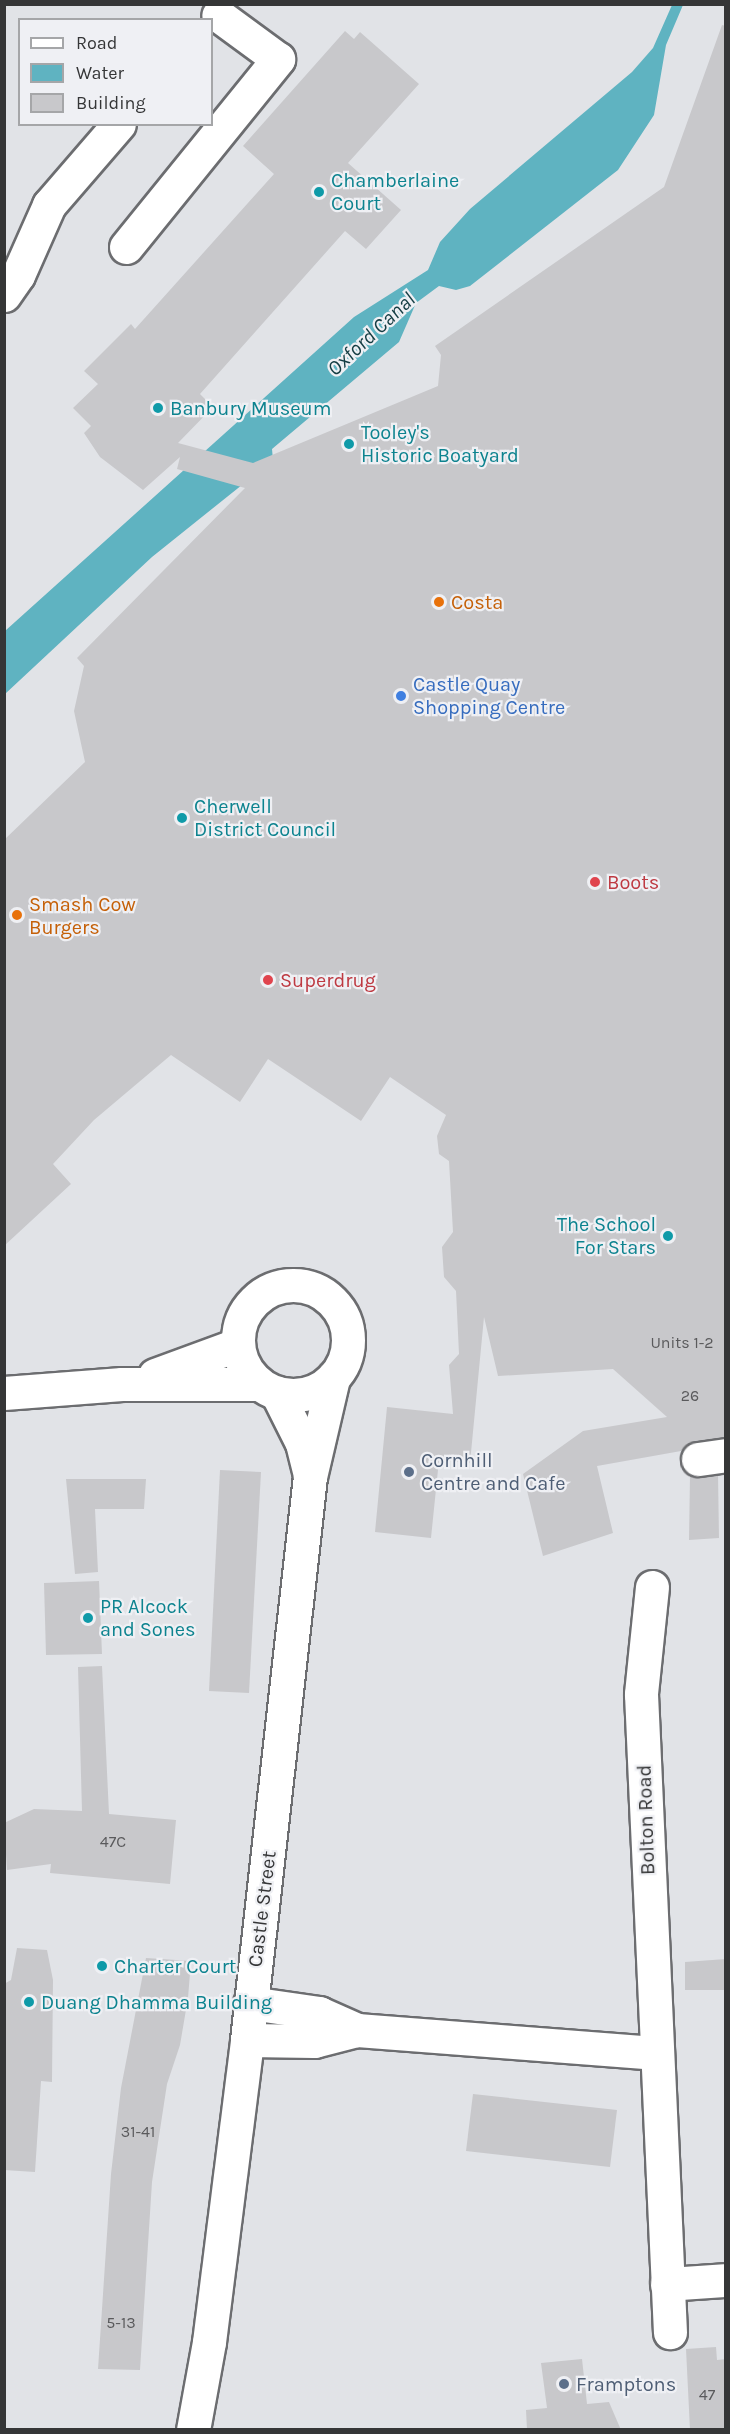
<!DOCTYPE html>
<style>
body{margin:0}
#map{position:relative;width:730px;height:2434px;overflow:hidden;background:#e1e3e7;font-family:Karla,sans-serif}
div>[style]{position:absolute}
.water>*{inset:0;background:#5fb3c1}
.building>*{inset:0;background:#c8c8cb}
.roads{filter:drop-shadow(2px 0 #6c6d70) drop-shadow(-2px 0 #6c6d70) drop-shadow(0 2px #6c6d70) drop-shadow(0 -2px #6c6d70)}
.minor>*{height:33px;margin:-16.5px;padding:0 16.5px;transform-origin:16.5px;border-radius:16.5px;background:#fff}
.minor>.ring{margin:-16.5px;padding:0;box-sizing:content-box;background:none;border:33px solid #fff;border-radius:50%}
.dots>*{width:16px;height:16px;translate:-50% -50%;box-sizing:border-box;border:3px solid #eff0f4;border-radius:50%}
span{translate:-50% -50%;white-space:nowrap;text-align:center;line-height:1.15;-webkit-text-stroke:4.5px #eff0f4;paint-order:stroke}
.number-label{font-size:16px;color:#5a5a5c}
.number-label span{-webkit-text-stroke-width:0}
.culture-label{font-size:20px;color:#0d838f}
.left{translate:0 -50%;text-align:left}
.right{translate:-100% -50%;text-align:right}
.food-label{font-size:20px;color:#c56008}
.shop-label{font-size:20px;color:#366cbe}
.health-label{font-size:20px;color:#be3a42}
.service-label{font-size:20px;color:#4e5e75}
.street-label{font-size:20px;color:#353637}
.water-label{font-size:21px;color:#143d43;font-style:italic}
.frame{position:absolute;inset:0;border:6px solid #353637;pointer-events:none}
.legend{position:absolute;left:18px;top:18px;width:195px;height:108px;box-sizing:border-box;background:#eff0f4;border:2px solid #a5a6a8;margin:0;padding:8px 10px;list-style:none;font-size:18px;color:#353637}
.legend li{display:flex;align-items:center;gap:12px;height:30px}
.legend b{width:30px;border:2px solid #a5a6a8}
</style>
<div id="map">
<div class="water">
<i style="clip-path:polygon(672px 5px,683px 5px,666px 45px,654px 115px,618px 170px,470px 286px,456px 290px,439px 286px,416px 303px,399px 342px,272px 449px,273px 460px,152px 557px,5px 694px,5px 631px,354px 317px,428px 270px,440px 242px,470px 209px,632px 72px,653px 48px)"></i>
</div>
<div class="building">
<i style="clip-path:polygon(722px 25px,726px 26px,726px 1437px,695px 1441px,681px 1451px,597px 1466px,613px 1533px,543px 1556px,523px 1474px,583px 1431px,667px 1417px,613px 1369px,498px 1376px,484px 1317px,470px 1463px,439px 1460px,431px 1538px,375px 1532px,387px 1407px,453px 1414px,449px 1365px,459px 1354px,456px 1291px,444px 1277px,442px 1247px,453px 1232px,449px 1161px,439px 1154px,437px 1136px,446px 1115px,390px 1077px,361px 1121px,268px 1059px,240px 1102px,171px 1055px,94px 1120px,53px 1164px,71px 1184px,4px 1246px,4px 840px,85px 762px,74px 711px,84px 666px,77px 658px,245px 488px,177px 469px,180px 457px,143px 490px,100px 457px,84px 433px,91px 426px,73px 408px,98px 384px,84px 371px,131px 324px,135px 329px,274px 174px,243px 146px,345px 31px,354px 39px,360px 32px,419px 84px,348px 163px,401px 210px,366px 249px,345px 231px,200px 394px,213px 407px,178px 443px,253px 463px,438px 386px,441px 355px,435px 346px,664px 187px)"></i>
<i style="clip-path:polygon(220px 1470px,261px 1472px,249px 1693px,209px 1691px)"></i>
<i style="clip-path:polygon(718px 1475px,719px 1538px,689px 1540px,690px 1476px)"></i>
<i style="clip-path:polygon(66px 1479px,146px 1479px,144px 1509px,95px 1509px,98px 1572px,75px 1574px)"></i>
<i style="clip-path:polygon(99px 1581px,102px 1654px,46px 1655px,44px 1583px)"></i>
<i style="clip-path:polygon(102px 1666px,109px 1814px,176px 1820px,170px 1884px,50px 1873px,51px 1864px,7px 1870px,4px 1823px,34px 1809px,82px 1811px,78px 1667px)"></i>
<i style="clip-path:polygon(17px 1948px,47px 1950px,53px 1980px,52px 2082px,41px 2081px,35px 2172px,4px 2170px,4px 1984px,11px 1980px)"></i>
<i style="clip-path:polygon(146px 1958px,191px 1961px,188px 1998px,180px 2045px,167px 2084px,152px 2182px,140px 2370px,98px 2369px,111px 2174px,121px 2088px)"></i>
<i style="clip-path:polygon(726px 1959px,726px 1990px,685px 1990px,685px 1962px)"></i>
<i style="clip-path:polygon(473px 2094px,617px 2110px,610px 2167px,466px 2151px)"></i>
<i style="clip-path:polygon(716px 2347px,717px 2360px,726px 2359px,726px 2430px,690px 2430px,686px 2349px)"></i>
<i style="clip-path:polygon(582px 2359px,587px 2404px,609px 2402px,621px 2430px,527px 2430px,526px 2410px,547px 2408px,541px 2363px)"></i>
</div>
<div class="roads">
<div class="minor">
<i style="left:126px;top:247px;width:242px;rotate:-51deg"></i>
<i style="left:278px;top:59px;width:74px;rotate:-143.7deg"></i>
<i style="left:4px;top:295px;width:24px;rotate:-55deg"></i>
<i style="left:18px;top:275px;width:77px;rotate:-66.1deg"></i>
<i style="left:49px;top:205px;width:107px;rotate:-49.2deg"></i>
<i class="ring" style="left:238px;top:1285px;width:77px;height:77px"></i>
<i style="left:155px;top:1375px;width:87px;rotate:-20.1deg"></i>
<i style="left:4px;top:1393px;width:118px;rotate:-4.4deg"></i>
<i style="left:122px;top:1384px;width:137px"></i>
<i style="left:277px;top:1393px;width:56px;rotate:63.4deg"></i>
<i style="left:302px;top:1443px;width:32px;rotate:76deg"></i>
<i style="left:698px;top:1459px;width:28px;rotate:-8deg"></i>
<i style="left:652px;top:1587px;width:108px;rotate:95.9deg"></i>
<i style="left:641px;top:1694px;width:639px;rotate:87.4deg"></i>
<i style="left:250px;top:2003px;width:70px;rotate:8.2deg"></i>
<i style="left:319px;top:2013px;width:42px;rotate:24.1deg"></i>
<i style="left:247px;top:2040px;width:67px;rotate:0.9deg"></i>
<i style="left:314px;top:2041px;width:44px;rotate:-14.3deg"></i>
<i style="left:357px;top:2030px;width:298px;rotate:4.4deg"></i>
<i style="left:667px;top:2284px;width:59px;rotate:-3.9deg"></i>
<i style="left:193px;top:2430px;width:89px;rotate:-79.7deg"></i>
<i style="left:209px;top:2342px;width:304px;rotate:-82.8deg"></i>
<i style="left:247px;top:2040px;width:567px;rotate:-83.62deg"></i>
<i style="left:310px;top:1477px;width:102px;rotate:-76.9deg"></i>
</div>
</div>
<div class="dots">
<i style="left:319px;top:192px;background:#0f9aa8"></i>
<i style="left:158px;top:408px;background:#0f9aa8"></i>
<i style="left:349px;top:444px;background:#0f9aa8"></i>
<i style="left:439px;top:602px;background:#e8710a"></i>
<i style="left:401px;top:696px;background:#3f7fe0"></i>
<i style="left:182px;top:818px;background:#0f9aa8"></i>
<i style="left:595px;top:882px;background:#e0444e"></i>
<i style="left:17px;top:915px;background:#e8710a"></i>
<i style="left:268px;top:980px;background:#e0444e"></i>
<i style="left:668px;top:1236px;background:#0f9aa8"></i>
<i style="left:409px;top:1472px;background:#5c6f8a"></i>
<i style="left:88px;top:1618px;background:#0f9aa8"></i>
<i style="left:102px;top:1966px;background:#0f9aa8"></i>
<i style="left:29px;top:2002px;background:#0f9aa8"></i>
<i style="left:564px;top:2384px;background:#5c6f8a"></i>
</div>
<div class="number-label">
<span style="left:682px;top:1343px">Units 1-2</span>
<span style="left:690px;top:1396px">26</span>
<span style="left:113px;top:1842px">47C</span>
<span style="left:138px;top:2132px">31-41</span>
<span style="left:121px;top:2323px">5-13</span>
<span style="left:707px;top:2395px">47</span>
</div>
<div class="culture-label">
<span class="left" style="left:331px;top:192px">Chamberlaine<br>Court</span>
<span class="left" style="left:170px;top:408px">Banbury Museum</span>
<span class="left" style="left:361px;top:444px">Tooley's<br>Historic Boatyard</span>
<span class="left" style="left:194px;top:818px">Cherwell<br>District Council</span>
<span class="right" style="left:656px;top:1236px">The School<br>For Stars</span>
<span class="left" style="left:100px;top:1618px">PR Alcock<br>and Sones</span>
<span class="left" style="left:114px;top:1966px">Charter Court</span>
<span class="left" style="left:41px;top:2002px">Duang Dhamma Building</span>
</div>
<div class="food-label">
<span class="left" style="left:451px;top:602px">Costa</span>
<span class="left" style="left:29px;top:916px">Smash Cow<br>Burgers</span>
</div>
<div class="shop-label">
<span class="left" style="left:413px;top:696px">Castle Quay<br>Shopping Centre</span>
</div>
<div class="health-label">
<span class="left" style="left:607px;top:882px">Boots</span>
<span class="left" style="left:280px;top:980px">Superdrug</span>
</div>
<div class="service-label">
<span class="left" style="left:421px;top:1472px">Cornhill<br>Centre and Cafe</span>
<span class="left" style="left:576px;top:2384px">Framptons</span>
</div>
<div class="street-label">
<span style="left:646px;top:1820px;rotate:-92deg">Bolton Road</span>
<span style="left:262px;top:1909px;rotate:-83deg">Castle Street</span>
</div>
<div class="water-label">
<span style="left:371px;top:334px;rotate:-43deg">Oxford Canal</span>
</div>
<div class="frame"></div>
<ul class="legend">
<li><b style="height:8px;background:#fff"></b>Road</li>
<li><b style="height:16px;background:#5fb3c1"></b>Water</li>
<li><b style="height:16px;background:#c8c8cb"></b>Building</li>
</ul>
</div>
